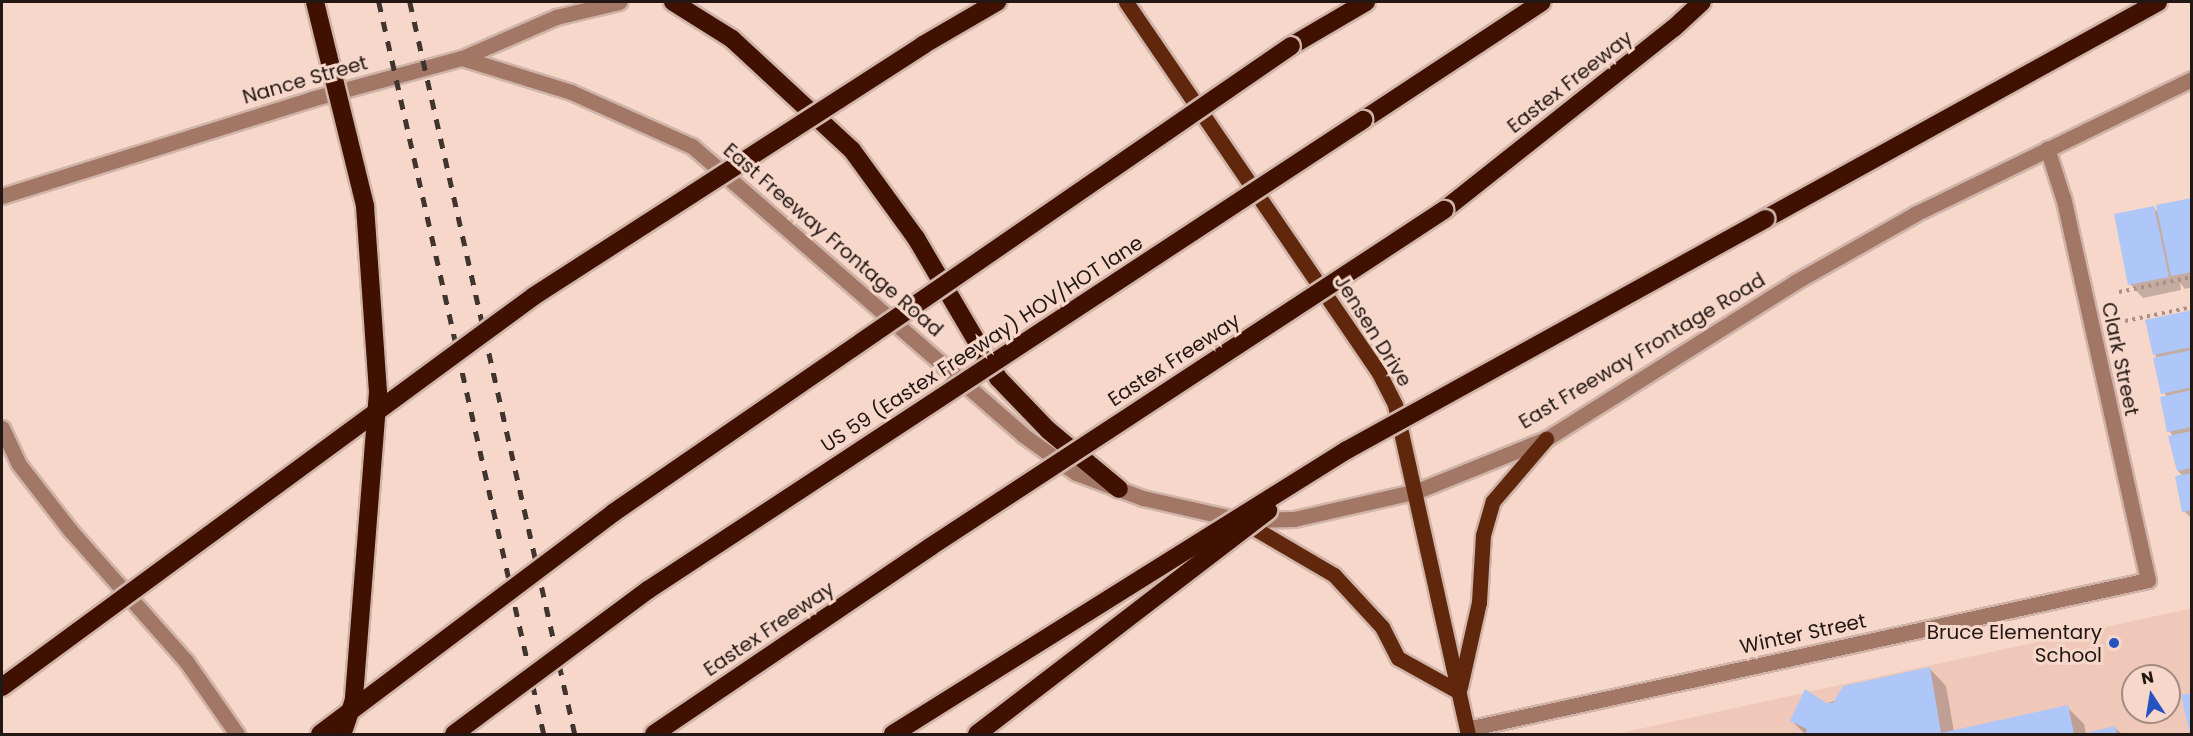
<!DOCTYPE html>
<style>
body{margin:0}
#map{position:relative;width:2193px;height:736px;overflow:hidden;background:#f6d7ca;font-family:Poppins,sans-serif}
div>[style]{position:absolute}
.built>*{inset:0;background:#f0c8b9}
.shadow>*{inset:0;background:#0003}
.building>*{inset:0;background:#aec6f8}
.path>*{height:4px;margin-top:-2px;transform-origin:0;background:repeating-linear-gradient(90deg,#a89087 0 3px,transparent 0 7.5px)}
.roads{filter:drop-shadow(2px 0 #d0b4a9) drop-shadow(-2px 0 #d0b4a9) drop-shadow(0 2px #d0b4a9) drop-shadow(0 -2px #d0b4a9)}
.minor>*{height:15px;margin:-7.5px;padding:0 7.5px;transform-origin:7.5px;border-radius:7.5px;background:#a37766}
.major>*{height:15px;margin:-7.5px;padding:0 7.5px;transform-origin:7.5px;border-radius:7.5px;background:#60270c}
.highway>*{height:18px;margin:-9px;padding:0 9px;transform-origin:9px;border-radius:9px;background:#401000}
.rail>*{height:4.5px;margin-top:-2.25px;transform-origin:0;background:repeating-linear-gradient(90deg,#41332e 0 10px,transparent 0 20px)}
.bridges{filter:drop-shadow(2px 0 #d0b4a9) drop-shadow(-2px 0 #d0b4a9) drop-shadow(0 2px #d0b4a9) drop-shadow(0 -2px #d0b4a9)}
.highway-bridge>*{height:18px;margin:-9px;padding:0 9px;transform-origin:9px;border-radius:9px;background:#401000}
.dots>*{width:16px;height:16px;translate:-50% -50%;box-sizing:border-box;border:3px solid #f6d7ca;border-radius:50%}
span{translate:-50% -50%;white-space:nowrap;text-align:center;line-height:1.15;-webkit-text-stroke:6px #f6d7ca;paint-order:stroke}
.street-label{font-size:20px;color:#221713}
.poi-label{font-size:20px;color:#221713}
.right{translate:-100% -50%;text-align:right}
.frame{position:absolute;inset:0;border:3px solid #221713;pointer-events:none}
.north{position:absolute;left:2121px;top:664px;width:60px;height:60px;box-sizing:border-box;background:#f6d7ca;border:2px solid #a18a81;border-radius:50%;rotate:348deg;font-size:16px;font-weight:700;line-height:24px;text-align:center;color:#221713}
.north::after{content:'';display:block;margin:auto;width:21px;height:27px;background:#2752c1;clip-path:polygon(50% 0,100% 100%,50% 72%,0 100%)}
</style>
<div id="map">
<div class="built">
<i style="clip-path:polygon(evenodd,2188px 609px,2191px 609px,2191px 734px,1616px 734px,2188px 609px,2133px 676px,2169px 676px,2169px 712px,2133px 712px,2133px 676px)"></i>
</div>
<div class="shadow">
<i style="clip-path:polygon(2192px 199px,2192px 287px,2185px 289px,2180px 283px,2181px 290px,2143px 298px,2130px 284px,2154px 208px,2159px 213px)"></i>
<i style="clip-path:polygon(2192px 311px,2192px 519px,2184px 511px,2183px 476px,2178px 471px,2173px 436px,2169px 431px,2166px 397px,2147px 321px)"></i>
<i style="clip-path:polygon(1930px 669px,1946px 686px,1954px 732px,2067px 707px,2084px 724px,2086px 734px,2115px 728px,2122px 734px,1805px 734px,1792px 721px,1825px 704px)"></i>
</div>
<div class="building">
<i style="clip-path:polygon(2192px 198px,2192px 272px,2171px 276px,2156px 205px)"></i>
<i style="clip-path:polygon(2154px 206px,2169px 277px,2128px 285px,2114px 214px)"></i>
<i style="clip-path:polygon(2192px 310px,2192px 347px,2153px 355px,2145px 320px)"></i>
<i style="clip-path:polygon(2192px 350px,2192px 387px,2161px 394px,2153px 358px)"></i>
<i style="clip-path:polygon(2192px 390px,2192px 427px,2167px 432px,2160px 397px)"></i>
<i style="clip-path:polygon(2192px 431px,2192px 468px,2177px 471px,2168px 436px)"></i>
<i style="clip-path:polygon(2192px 473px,2192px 510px,2182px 512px,2175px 476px)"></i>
<i style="clip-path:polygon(1930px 667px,1941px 733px,2068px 705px,2074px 734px,1805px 734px,1807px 729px,1790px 721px,1805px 689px,1826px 703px,1833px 703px,1843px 686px)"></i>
<i style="clip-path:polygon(2192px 693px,2192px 734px,2190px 734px,2181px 695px)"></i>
<i style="clip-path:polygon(2115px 726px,2117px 734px,2082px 734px)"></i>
</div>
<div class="path">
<i style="left:2119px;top:292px;width:75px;rotate:-11.6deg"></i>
<i style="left:2125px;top:321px;width:68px;rotate:-11.8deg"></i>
</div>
<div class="roads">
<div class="minor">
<i style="left:462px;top:58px;width:114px;rotate:17.3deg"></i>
<i style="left:571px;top:92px;width:133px;rotate:24.1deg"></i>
<i style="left:692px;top:146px;width:439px;rotate:41.1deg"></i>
<i style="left:1023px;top:435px;width:65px;rotate:35.6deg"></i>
<i style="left:1076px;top:473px;width:72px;rotate:20.5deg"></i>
<i style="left:1143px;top:498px;width:99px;rotate:12.8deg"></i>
<i style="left:1240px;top:520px;width:54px;rotate:-1.1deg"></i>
<i style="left:1294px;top:519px;width:126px;rotate:-12.8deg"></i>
<i style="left:1417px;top:491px;width:139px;rotate:-22deg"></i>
<i style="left:1546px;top:439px;width:294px;rotate:-32.2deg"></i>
<i style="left:1795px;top:282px;width:138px;rotate:-29.5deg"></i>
<i style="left:1915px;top:214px;width:308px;rotate:-26deg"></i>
<i style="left:2px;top:196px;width:324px;rotate:-17.4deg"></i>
<i style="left:311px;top:99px;width:156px;rotate:-15.2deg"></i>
<i style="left:462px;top:58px;width:103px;rotate:-23.6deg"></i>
<i style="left:556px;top:17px;width:65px;rotate:-13.4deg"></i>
<i style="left:2px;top:428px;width:38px;rotate:65deg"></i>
<i style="left:18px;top:463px;width:85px;rotate:52.2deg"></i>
<i style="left:70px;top:530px;width:175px;rotate:48.5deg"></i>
<i style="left:186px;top:661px;width:89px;rotate:55.1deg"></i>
<i style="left:1467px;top:729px;width:697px;rotate:-12.34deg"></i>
<i style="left:2148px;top:580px;width:391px;rotate:-102.5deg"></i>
<i style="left:2063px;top:198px;width:52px;rotate:-107.7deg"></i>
</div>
<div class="major">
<i style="left:1126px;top:2px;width:449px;rotate:55.7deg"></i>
<i style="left:1379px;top:373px;width:36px;rotate:63deg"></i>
<i style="left:1395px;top:405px;width:337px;rotate:77.5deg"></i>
<i style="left:1242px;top:521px;width:107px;rotate:30.4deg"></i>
<i style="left:1334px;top:575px;width:71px;rotate:47.3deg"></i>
<i style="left:1382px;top:627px;width:35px;rotate:63deg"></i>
<i style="left:1398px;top:658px;width:70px;rotate:29.1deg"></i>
<i style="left:1460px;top:687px;width:87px;rotate:-77.4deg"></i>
<i style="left:1479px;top:602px;width:67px;rotate:-86.6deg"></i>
<i style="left:1483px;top:535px;width:35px;rotate:-74deg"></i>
<i style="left:1493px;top:501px;width:82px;rotate:-49.5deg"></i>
</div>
<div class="highway">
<i style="left:673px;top:2px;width:70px;rotate:32.1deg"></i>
<i style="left:732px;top:39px;width:163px;rotate:42.8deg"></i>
<i style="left:852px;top:150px;width:109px;rotate:54deg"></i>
<i style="left:916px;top:238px;width:162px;rotate:59.6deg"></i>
<i style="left:998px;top:378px;width:72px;rotate:46.1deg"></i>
<i style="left:1048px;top:430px;width:92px;rotate:39.7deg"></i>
<i style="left:1291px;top:46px;width:87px;rotate:-30.4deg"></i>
<i style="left:1363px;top:120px;width:214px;rotate:-33.4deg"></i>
<i style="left:1444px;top:210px;width:293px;rotate:-38.4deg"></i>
<i style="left:1674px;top:28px;width:38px;rotate:-43deg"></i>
<i style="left:1765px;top:219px;width:449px;rotate:-28.9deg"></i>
</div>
</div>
<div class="rail">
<i style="left:379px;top:2px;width:750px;rotate:77.3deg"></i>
<i style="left:410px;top:2px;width:750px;rotate:77.3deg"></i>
</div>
<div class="bridges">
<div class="highway-bridge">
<i style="left:315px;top:2px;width:210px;rotate:76.2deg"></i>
<i style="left:365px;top:206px;width:186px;rotate:86deg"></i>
<i style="left:378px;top:392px;width:309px;rotate:94.5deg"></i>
<i style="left:354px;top:700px;width:36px;rotate:109deg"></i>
<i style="left:2px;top:687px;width:660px;rotate:-36.31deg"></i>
<i style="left:534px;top:296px;width:463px;rotate:-32.8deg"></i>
<i style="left:923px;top:45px;width:86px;rotate:-30.2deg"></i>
<i style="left:320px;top:734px;width:367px;rotate:-37deg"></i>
<i style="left:613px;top:513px;width:823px;rotate:-34.56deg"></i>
<i style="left:454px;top:734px;width:242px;rotate:-36.6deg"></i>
<i style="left:648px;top:590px;width:856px;rotate:-33.32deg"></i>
<i style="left:654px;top:734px;width:333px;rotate:-34.1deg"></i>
<i style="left:930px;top:547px;width:615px;rotate:-33.25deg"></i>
<i style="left:893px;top:734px;width:536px;rotate:-32.03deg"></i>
<i style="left:1347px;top:450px;width:478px;rotate:-28.9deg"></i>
<i style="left:977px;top:734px;width:367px;rotate:-37.5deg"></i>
</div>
</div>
<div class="dots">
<i style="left:2114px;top:643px;background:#2752c1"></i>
</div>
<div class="street-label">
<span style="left:305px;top:80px;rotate:-16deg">Nance Street</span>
<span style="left:1570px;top:82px;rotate:-38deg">Eastex Freeway</span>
<span style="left:833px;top:240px;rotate:41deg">East Freeway Frontage Road</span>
<span style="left:1373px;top:331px;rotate:58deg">Jensen Drive</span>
<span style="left:982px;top:344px;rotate:-33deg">US 59 (Eastex Freeway) HOV/HOT lane</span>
<span style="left:1642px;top:351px;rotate:-31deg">East Freeway Frontage Road</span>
<span style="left:2120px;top:359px;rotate:78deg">Clark Street</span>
<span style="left:1174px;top:360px;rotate:-33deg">Eastex Freeway</span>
<span style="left:769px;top:629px;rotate:-34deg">Eastex Freeway</span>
<span style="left:1803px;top:634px;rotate:-12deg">Winter Street</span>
</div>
<div class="poi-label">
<span class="right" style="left:2102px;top:644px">Bruce Elementary<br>School</span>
</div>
<div class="frame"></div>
<div class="north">N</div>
</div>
